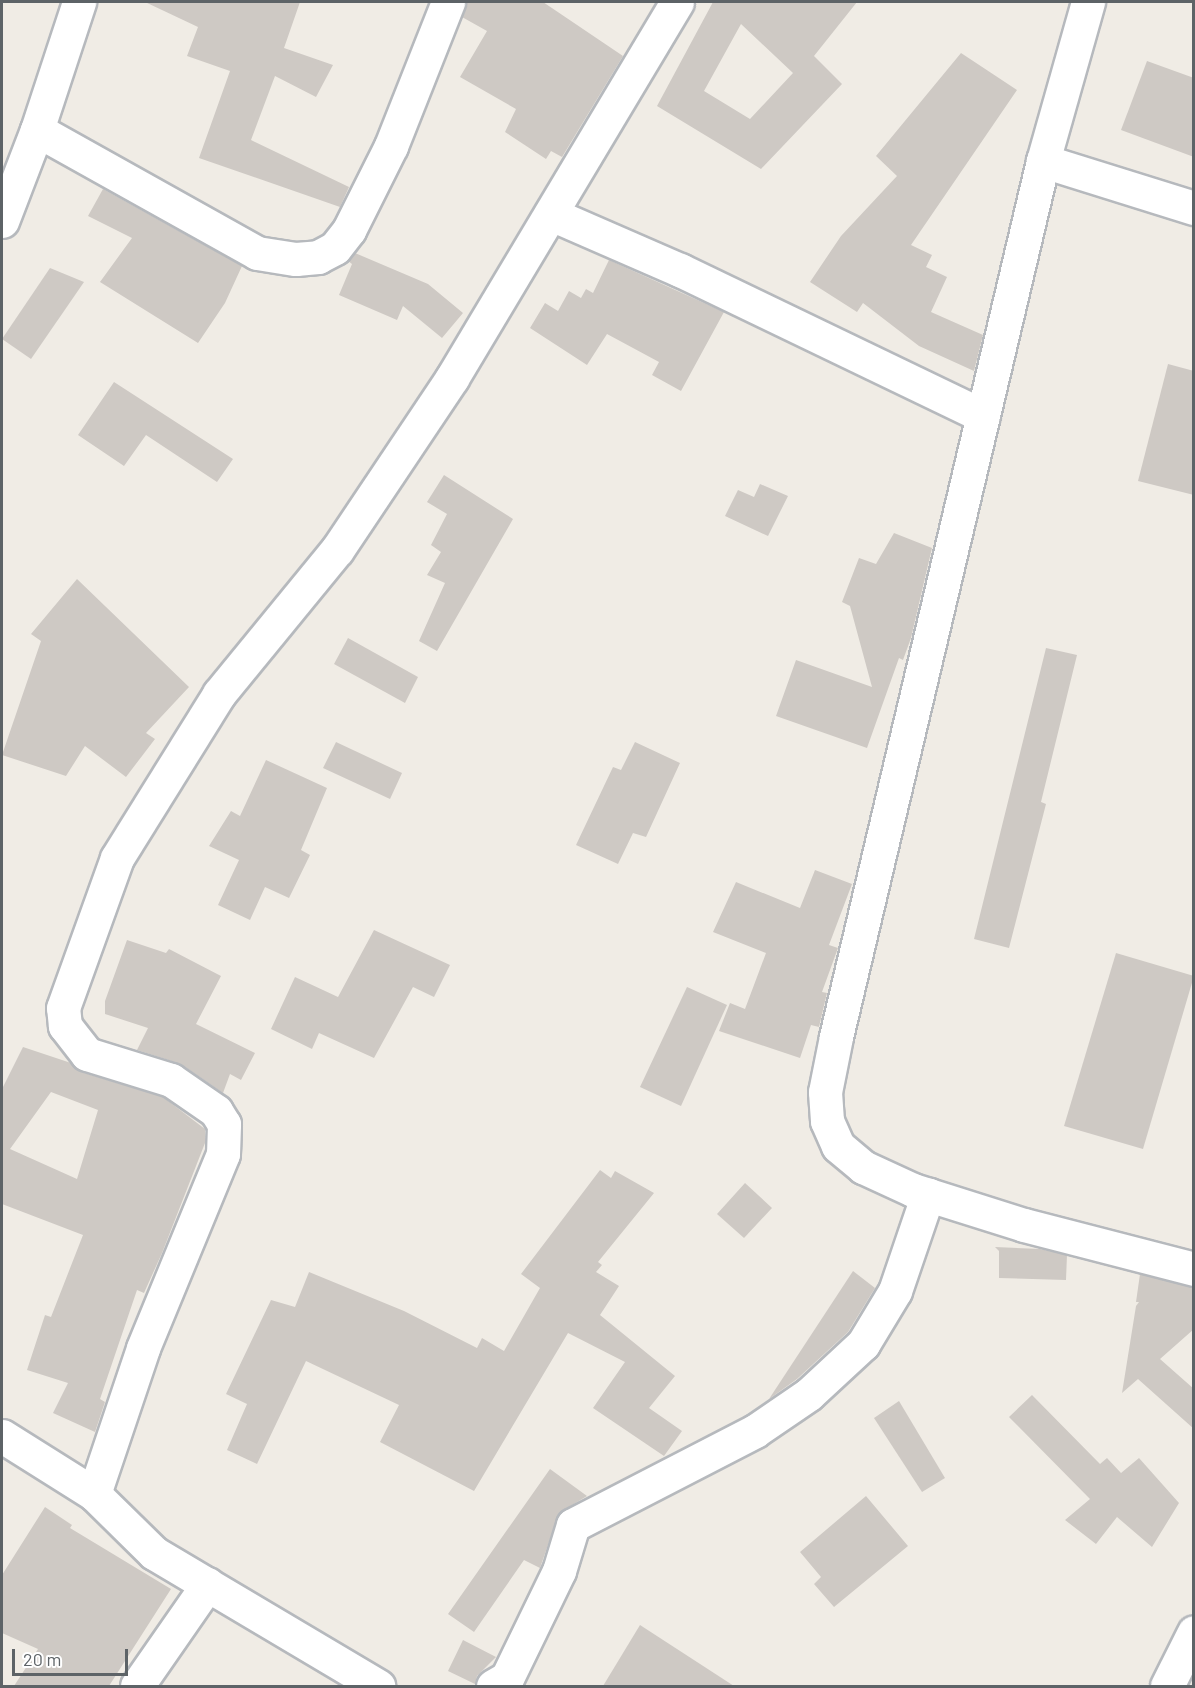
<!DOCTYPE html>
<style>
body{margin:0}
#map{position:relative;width:1195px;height:1688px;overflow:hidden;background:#f0ece5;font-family:Barlow,sans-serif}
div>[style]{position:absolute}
.building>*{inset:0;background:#cec9c4}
.roads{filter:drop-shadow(2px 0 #b6b9bd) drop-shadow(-2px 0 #b6b9bd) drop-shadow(0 2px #b6b9bd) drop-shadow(0 -2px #b6b9bd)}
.minor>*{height:33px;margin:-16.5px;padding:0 16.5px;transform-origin:16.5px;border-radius:16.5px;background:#fff}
span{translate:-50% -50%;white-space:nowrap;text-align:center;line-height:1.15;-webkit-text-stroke:4.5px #fff;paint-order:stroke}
.frame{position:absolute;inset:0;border:3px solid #5d6367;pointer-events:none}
.scale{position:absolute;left:12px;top:1649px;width:116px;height:27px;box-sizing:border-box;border:3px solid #5d6367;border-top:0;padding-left:8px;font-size:18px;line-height:21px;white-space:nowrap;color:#5d6367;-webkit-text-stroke:4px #fff;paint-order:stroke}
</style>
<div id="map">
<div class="building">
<i style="clip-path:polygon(145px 2px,300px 2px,284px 48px,333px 65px,316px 97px,275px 76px,251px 140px,349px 187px,340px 207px,199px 158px,230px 71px,187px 56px,198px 27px)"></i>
<i style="clip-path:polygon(466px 2px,543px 2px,623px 56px,562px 157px,551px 151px,546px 159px,505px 132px,516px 109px,460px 77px,487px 31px,462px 17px)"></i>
<i style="clip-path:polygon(evenodd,713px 2px,857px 2px,814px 56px,842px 84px,761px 169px,657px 106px,713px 2px,741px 24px,793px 73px,750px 119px,704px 91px,741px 24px)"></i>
<i style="clip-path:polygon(961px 53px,1017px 90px,911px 245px,932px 255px,926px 267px,947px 277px,931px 312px,983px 335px,974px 371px,919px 346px,863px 303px,857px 312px,810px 282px,841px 236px,897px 176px,876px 156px)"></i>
<i style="clip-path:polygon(1147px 61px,1194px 78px,1194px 157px,1121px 130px)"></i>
<i style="clip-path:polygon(103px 189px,242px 266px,225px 303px,198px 343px,100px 282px,132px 238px,88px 216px)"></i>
<i style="clip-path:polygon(355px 253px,428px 284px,463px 313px,442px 338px,403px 306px,397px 320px,339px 295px,352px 264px,348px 261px)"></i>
<i style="clip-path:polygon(609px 260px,724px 312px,681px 391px,652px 375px,659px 362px,607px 334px,587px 365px,530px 328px,545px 303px,558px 311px,569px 291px,581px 298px,586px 289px,593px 293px)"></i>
<i style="clip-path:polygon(50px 268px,84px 282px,31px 359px,2px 339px)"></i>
<i style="clip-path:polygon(1168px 364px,1194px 371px,1194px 495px,1138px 481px)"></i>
<i style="clip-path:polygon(114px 382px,233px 459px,217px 482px,146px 435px,124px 466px,78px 435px)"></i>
<i style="clip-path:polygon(444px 475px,513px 519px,437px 651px,419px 641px,445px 583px,427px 575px,441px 552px,431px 545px,447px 514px,427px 502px)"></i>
<i style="clip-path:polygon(760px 484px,788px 496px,768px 536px,725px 516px,738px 490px,754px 497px)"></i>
<i style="clip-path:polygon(894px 533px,932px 548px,911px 638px,903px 660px,899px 658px,867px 748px,776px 716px,796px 660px,872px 687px,850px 606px,842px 602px,859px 558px,876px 564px)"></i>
<i style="clip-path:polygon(77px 579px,189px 687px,146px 733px,155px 739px,126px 777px,85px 746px,66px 776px,2px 755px,41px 641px,31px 634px)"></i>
<i style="clip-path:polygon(348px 638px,418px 677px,405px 703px,334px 664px)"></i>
<i style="clip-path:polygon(1046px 648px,1077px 655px,1041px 802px,1046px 804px,1009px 948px,974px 939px)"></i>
<i style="clip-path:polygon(336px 742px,402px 773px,390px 799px,323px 768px)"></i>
<i style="clip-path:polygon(635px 742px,680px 763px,646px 837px,633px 833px,618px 864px,576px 845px,613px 767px,621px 770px)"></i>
<i style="clip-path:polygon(266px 760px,327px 788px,301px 850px,310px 855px,289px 898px,265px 887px,250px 920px,218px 905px,239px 860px,209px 846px,231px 811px,240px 816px)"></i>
<i style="clip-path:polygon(815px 870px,852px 884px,829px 945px,838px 948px,822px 992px,827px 993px,819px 1027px,811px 1025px,800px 1058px,719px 1031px,730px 1003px,745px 1009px,766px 953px,713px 932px,736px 882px,800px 908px)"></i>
<i style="clip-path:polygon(374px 930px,450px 965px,434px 997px,413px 987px,374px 1058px,319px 1033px,312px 1049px,271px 1029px,295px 977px,338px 997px)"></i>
<i style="clip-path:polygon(127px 940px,166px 953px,169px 949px,221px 976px,196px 1024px,255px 1053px,241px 1080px,230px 1074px,223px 1093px,181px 1064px,137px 1050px,148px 1028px,105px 1014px,105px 1001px)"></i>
<i style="clip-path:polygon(1116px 953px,1194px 976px,1143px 1149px,1064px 1126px)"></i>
<i style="clip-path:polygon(687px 987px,727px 1005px,681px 1106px,640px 1087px)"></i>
<i style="clip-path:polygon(evenodd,23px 1047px,71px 1063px,81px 1072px,163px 1097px,205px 1129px,205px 1143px,162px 1253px,144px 1293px,137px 1290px,100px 1399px,105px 1402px,95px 1432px,53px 1413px,68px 1383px,27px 1370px,45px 1315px,51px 1317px,83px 1235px,2px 1204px,2px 1089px,23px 1047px,51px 1092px,98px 1110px,77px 1179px,10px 1149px,51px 1092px)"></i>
<i style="clip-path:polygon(600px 1170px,611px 1178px,615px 1171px,654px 1193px,598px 1262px,602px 1265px,596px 1272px,619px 1286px,600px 1315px,675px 1376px,649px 1408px,682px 1431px,664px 1456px,593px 1408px,625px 1362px,568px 1333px,474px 1491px,380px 1442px,399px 1405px,306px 1361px,257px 1464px,227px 1450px,247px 1404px,226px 1394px,271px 1300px,295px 1307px,309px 1272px,404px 1311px,477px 1348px,482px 1338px,504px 1351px,540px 1288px,521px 1274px)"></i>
<i style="clip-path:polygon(745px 1183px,772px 1208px,744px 1238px,717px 1214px)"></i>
<i style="clip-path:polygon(995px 1247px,1040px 1249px,1067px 1255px,1066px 1280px,999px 1278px,999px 1251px)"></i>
<i style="clip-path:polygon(853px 1271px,875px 1288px,848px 1332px,797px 1379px,769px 1399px)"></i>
<i style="clip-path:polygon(1140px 1274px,1194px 1287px,1194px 1329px,1160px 1359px,1194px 1389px,1194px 1429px,1138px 1379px,1122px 1393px,1136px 1306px,1139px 1302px,1136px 1302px)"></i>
<i style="clip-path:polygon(1032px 1395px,1100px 1464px,1107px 1458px,1121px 1473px,1139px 1458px,1179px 1503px,1152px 1547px,1117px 1517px,1096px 1544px,1065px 1520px,1090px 1499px,1009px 1417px)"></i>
<i style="clip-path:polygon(899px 1401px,945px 1478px,922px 1492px,874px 1418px)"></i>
<i style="clip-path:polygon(550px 1469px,587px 1496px,559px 1513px,540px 1568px,524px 1560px,474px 1632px,448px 1614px)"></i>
<i style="clip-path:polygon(866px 1496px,908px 1546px,834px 1607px,814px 1584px,821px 1577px,800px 1552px)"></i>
<i style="clip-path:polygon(45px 1507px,72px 1525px,70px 1528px,171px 1589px,109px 1686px,14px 1686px,38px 1649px,2px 1633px,2px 1575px)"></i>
<i style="clip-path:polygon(640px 1625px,734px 1686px,603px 1686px)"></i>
<i style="clip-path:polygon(463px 1640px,496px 1657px,477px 1676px,475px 1684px,448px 1671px)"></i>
</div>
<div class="roads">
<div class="minor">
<i style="left:1088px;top:2px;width:165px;rotate:105.8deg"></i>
<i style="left:1043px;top:161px;width:900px;rotate:103.3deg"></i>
<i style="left:836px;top:1037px;width:56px;rotate:101.3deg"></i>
<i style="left:825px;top:1092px;width:29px;rotate:86deg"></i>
<i style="left:827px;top:1121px;width:27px;rotate:66deg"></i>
<i style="left:838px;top:1146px;width:33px;rotate:40deg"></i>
<i style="left:863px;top:1167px;width:55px;rotate:24.7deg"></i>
<i style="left:913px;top:1190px;width:116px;rotate:17.5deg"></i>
<i style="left:1024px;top:1225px;width:176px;rotate:14.5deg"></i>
<i style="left:37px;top:130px;width:252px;rotate:29.2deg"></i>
<i style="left:257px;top:253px;width:39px;rotate:9deg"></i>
<i style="left:296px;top:259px;width:22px;rotate:-5deg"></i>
<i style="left:318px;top:257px;width:19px;rotate:-28deg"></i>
<i style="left:335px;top:248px;width:23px;rotate:-52deg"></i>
<i style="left:349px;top:230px;width:94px;rotate:-63.4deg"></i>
<i style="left:391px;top:146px;width:155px;rotate:-68.4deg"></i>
<i style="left:1043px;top:161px;width:158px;rotate:17.3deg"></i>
<i style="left:551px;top:214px;width:141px;rotate:23.5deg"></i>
<i style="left:680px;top:270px;width:336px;rotate:25.7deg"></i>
<i style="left:2px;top:221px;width:97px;rotate:-69deg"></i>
<i style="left:37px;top:130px;width:135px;rotate:-71.8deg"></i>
<i style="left:2px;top:1436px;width:109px;rotate:32.2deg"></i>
<i style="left:94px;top:1494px;width:84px;rotate:44.5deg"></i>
<i style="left:154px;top:1553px;width:261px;rotate:30.7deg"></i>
<i style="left:94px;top:1494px;width:154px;rotate:-71.4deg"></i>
<i style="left:143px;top:1348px;width:210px;rotate:-67.6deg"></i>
<i style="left:223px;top:1154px;width:30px;rotate:-88deg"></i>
<i style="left:224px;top:1124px;width:15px;rotate:-122deg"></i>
<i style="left:216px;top:1111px;width:55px;rotate:-145.4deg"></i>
<i style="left:171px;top:1080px;width:88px;rotate:-162.8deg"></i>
<i style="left:87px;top:1054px;width:36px;rotate:-128deg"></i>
<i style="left:65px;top:1026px;width:18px;rotate:-96deg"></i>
<i style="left:63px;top:1008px;width:159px;rotate:-70.2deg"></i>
<i style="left:117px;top:858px;width:193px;rotate:-58.1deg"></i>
<i style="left:219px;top:694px;width:186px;rotate:-50.7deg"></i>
<i style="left:337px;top:550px;width:207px;rotate:-56.2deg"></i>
<i style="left:452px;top:378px;width:438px;rotate:-59.1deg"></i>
<i style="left:137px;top:1686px;width:124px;rotate:-55.2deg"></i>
<i style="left:493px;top:1686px;width:16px;rotate:-30deg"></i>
<i style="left:507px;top:1678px;width:119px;rotate:-64.1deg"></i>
<i style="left:559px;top:1571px;width:48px;rotate:-73.1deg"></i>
<i style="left:573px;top:1525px;width:205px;rotate:-27.3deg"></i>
<i style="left:755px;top:1431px;width:65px;rotate:-34.4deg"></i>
<i style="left:809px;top:1394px;width:74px;rotate:-42.8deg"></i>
<i style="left:863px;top:1344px;width:62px;rotate:-58.9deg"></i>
<i style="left:895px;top:1291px;width:102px;rotate:-71.2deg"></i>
<i style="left:1167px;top:1686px;width:60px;rotate:-63.4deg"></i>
</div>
</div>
<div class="frame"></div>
<div class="scale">20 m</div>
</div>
